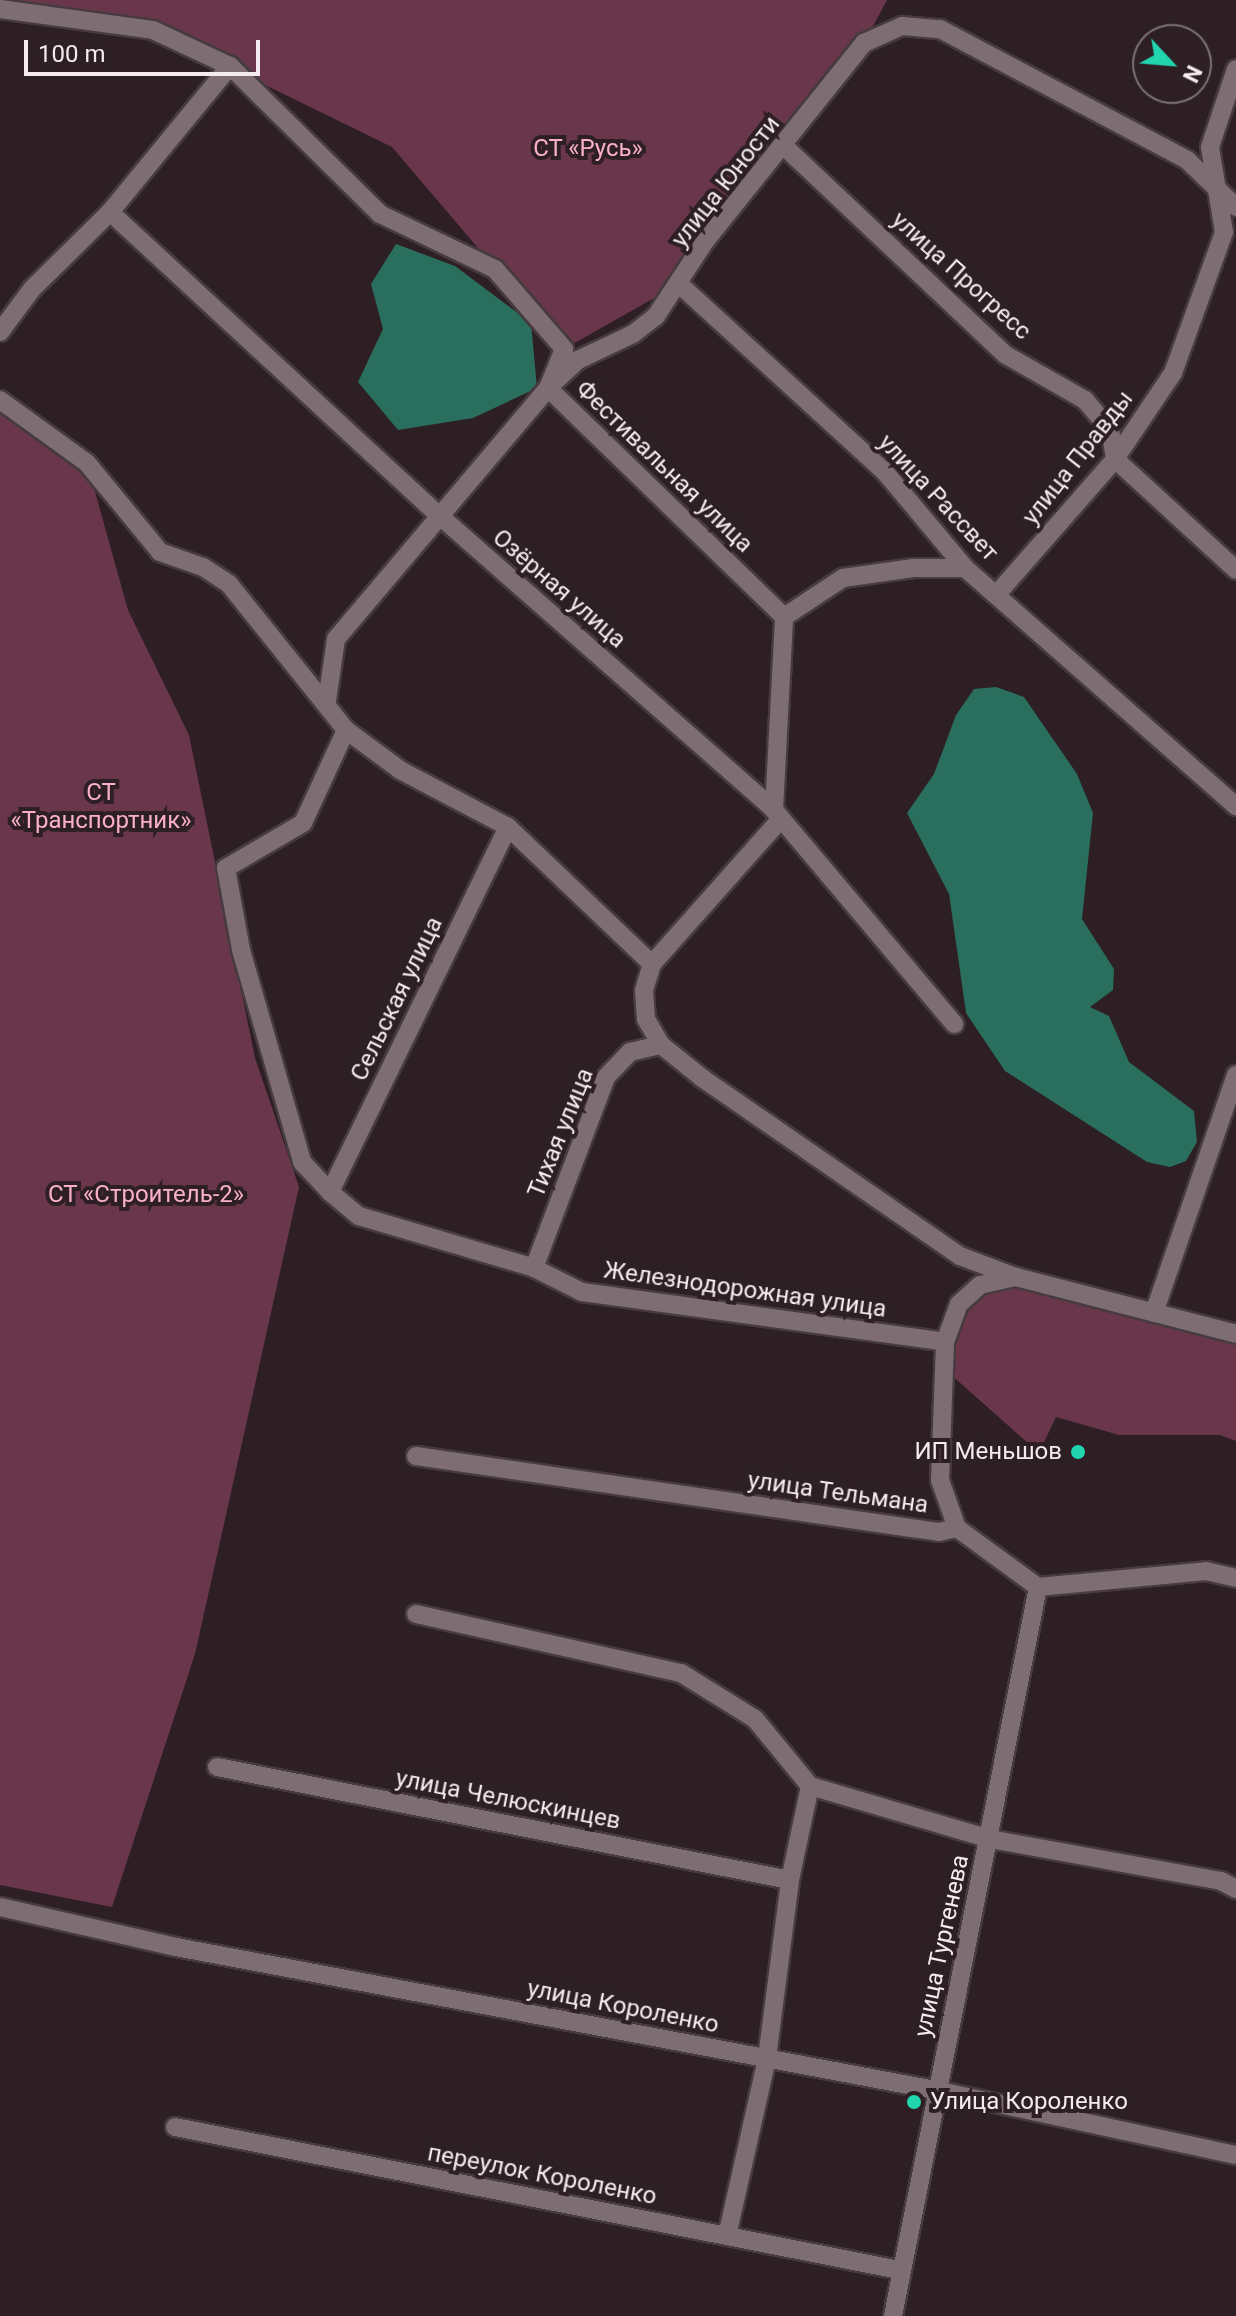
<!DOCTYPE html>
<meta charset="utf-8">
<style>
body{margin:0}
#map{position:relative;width:1236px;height:2316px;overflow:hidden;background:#2d1f24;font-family:Roboto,sans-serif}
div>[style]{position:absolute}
.green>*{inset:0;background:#6a364b}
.water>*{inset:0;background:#2a6e5d}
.roads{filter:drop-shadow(2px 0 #463b3e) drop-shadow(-2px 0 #463b3e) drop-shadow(0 2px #463b3e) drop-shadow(0 -2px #463b3e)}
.minor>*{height:18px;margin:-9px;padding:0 9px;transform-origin:9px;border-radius:9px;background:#7e6d73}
.dots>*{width:22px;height:22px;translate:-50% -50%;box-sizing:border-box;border:4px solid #2d1f24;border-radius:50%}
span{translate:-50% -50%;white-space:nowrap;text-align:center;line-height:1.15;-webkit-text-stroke:8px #2d1f24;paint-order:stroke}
.park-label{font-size:24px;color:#fab0cc}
.street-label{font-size:24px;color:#f5ebee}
.poi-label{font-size:24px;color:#f5ebee}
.right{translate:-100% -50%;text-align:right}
.left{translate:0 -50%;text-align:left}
.north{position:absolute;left:1132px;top:24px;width:80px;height:80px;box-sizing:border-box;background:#2d1f24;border:2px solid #7d7175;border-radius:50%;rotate:116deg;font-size:22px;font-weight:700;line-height:32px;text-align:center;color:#f5ebee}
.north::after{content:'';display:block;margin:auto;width:28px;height:36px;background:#21d5af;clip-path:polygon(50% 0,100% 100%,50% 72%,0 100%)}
.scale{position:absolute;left:24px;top:40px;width:236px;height:36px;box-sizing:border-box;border:4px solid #f5ebee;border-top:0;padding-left:10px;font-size:24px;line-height:28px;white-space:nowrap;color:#f5ebee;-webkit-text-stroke:6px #2d1f24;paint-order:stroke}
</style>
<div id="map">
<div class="green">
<i style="clip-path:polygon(0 0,887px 0,864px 43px,679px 284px,564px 349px,392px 147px,153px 30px,0 9px)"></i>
<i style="clip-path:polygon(0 400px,87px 463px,128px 610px,189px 735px,255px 1058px,299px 1187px,195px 1654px,112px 1907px,0 1885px)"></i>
<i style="clip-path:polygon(1016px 1277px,1236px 1334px,1236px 1441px,1220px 1435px,1119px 1435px,1056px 1417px,1039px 1453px,949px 1373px,968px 1299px)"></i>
</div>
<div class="water">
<i style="clip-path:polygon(396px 244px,455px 266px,531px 323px,537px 388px,473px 418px,398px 430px,358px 382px,383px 329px,371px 284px)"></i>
<i style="clip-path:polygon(996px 687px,1024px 697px,1077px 774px,1093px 813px,1082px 919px,1114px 969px,1113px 990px,1090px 1007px,1109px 1016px,1129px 1062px,1194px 1111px,1197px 1142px,1186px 1161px,1170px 1167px,1147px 1162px,1005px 1071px,966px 1013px,949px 894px,907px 813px,934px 774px,956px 715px,974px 689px)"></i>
</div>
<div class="roads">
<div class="minor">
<i style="left:0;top:9px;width:154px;rotate:7.8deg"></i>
<i style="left:153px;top:30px;width:85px;rotate:25.1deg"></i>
<i style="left:230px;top:66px;width:211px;rotate:44.6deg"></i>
<i style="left:380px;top:214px;width:127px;rotate:25.6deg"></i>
<i style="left:495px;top:269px;width:106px;rotate:49.2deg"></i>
<i style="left:564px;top:349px;width:42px;rotate:112.3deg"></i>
<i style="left:548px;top:388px;width:329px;rotate:44.1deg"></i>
<i style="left:785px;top:147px;width:303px;rotate:43.3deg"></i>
<i style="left:1006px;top:355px;width:91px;rotate:29.7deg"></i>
<i style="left:1085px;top:400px;width:39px;rotate:50deg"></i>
<i style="left:1110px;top:430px;width:29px;rotate:80deg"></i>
<i style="left:1115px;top:459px;width:164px;rotate:42.5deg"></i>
<i style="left:110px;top:212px;width:450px;rotate:42.7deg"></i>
<i style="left:441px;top:517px;width:444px;rotate:41.3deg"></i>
<i style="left:774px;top:810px;width:280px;rotate:49.9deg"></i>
<i style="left:679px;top:284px;width:277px;rotate:42.4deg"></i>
<i style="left:884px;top:471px;width:126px;rotate:50.1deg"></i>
<i style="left:965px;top:568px;width:361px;rotate:41.3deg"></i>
<i style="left:0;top:332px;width:54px;rotate:-53.3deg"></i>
<i style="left:32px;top:289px;width:110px;rotate:-44.6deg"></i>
<i style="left:110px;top:212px;width:189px;rotate:-50.6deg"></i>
<i style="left:0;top:400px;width:107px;rotate:35.9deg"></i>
<i style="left:87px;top:463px;width:115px;rotate:50.6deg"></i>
<i style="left:160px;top:552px;width:46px;rotate:19.2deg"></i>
<i style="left:203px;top:567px;width:31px;rotate:33deg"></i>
<i style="left:229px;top:584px;width:187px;rotate:51.3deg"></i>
<i style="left:346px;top:730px;width:67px;rotate:36.5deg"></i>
<i style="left:400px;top:770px;width:122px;rotate:27.8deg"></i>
<i style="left:508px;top:827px;width:199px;rotate:43.6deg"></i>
<i style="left:652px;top:964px;width:28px;rotate:107deg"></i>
<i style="left:644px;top:991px;width:28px;rotate:86deg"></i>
<i style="left:646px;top:1019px;width:30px;rotate:60deg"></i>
<i style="left:661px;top:1045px;width:53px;rotate:38.8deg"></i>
<i style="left:702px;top:1078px;width:313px;rotate:34.6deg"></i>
<i style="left:960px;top:1256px;width:60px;rotate:20.6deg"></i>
<i style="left:1016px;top:1277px;width:227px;rotate:14.5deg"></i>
<i style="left:997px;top:594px;width:179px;rotate:-48.8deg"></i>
<i style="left:1115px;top:459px;width:104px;rotate:-56deg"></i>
<i style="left:1173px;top:373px;width:150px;rotate:-70.1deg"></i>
<i style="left:1224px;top:232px;width:86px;rotate:-99.4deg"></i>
<i style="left:1210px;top:147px;width:82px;rotate:-71.6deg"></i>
<i style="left:327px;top:701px;width:63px;rotate:-81.7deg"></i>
<i style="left:336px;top:639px;width:329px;rotate:-49.8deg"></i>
<i style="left:548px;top:388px;width:41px;rotate:-43deg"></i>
<i style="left:578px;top:360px;width:61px;rotate:-25.3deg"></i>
<i style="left:633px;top:334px;width:29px;rotate:-38deg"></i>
<i style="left:656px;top:316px;width:91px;rotate:-56.7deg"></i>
<i style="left:706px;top:240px;width:253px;rotate:-51.3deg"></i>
<i style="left:864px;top:43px;width:42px;rotate:-24.1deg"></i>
<i style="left:902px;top:26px;width:38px;rotate:5deg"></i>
<i style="left:940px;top:29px;width:280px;rotate:27.9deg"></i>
<i style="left:1187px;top:160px;width:68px;rotate:43.8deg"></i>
<i style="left:346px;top:730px;width:102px;rotate:114.8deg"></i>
<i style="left:303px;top:823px;width:89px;rotate:149.7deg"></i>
<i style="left:226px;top:868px;width:83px;rotate:79.6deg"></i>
<i style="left:241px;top:950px;width:221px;rotate:73.9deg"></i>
<i style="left:302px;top:1162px;width:41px;rotate:47deg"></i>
<i style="left:330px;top:1192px;width:38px;rotate:40deg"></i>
<i style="left:359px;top:1216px;width:183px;rotate:16.5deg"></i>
<i style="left:534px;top:1268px;width:54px;rotate:26.6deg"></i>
<i style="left:582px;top:1292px;width:366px;rotate:7.8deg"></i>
<i style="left:774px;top:810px;width:193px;rotate:-87deg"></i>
<i style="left:784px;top:617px;width:71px;rotate:-33.5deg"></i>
<i style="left:843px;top:578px;width:71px;rotate:-8.1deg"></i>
<i style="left:913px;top:568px;width:52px"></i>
<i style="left:652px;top:964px;width:193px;rotate:-48.4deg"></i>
<i style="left:330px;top:1192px;width:406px;rotate:-64deg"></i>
<i style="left:534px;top:1268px;width:204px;rotate:-69.3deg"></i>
<i style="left:606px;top:1077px;width:35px;rotate:-46deg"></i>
<i style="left:630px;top:1052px;width:32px;rotate:-13deg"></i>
<i style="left:1154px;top:1313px;width:252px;rotate:-71deg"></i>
<i style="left:416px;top:1456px;width:528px;rotate:8.27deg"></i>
<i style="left:939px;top:1532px;width:18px;rotate:-13deg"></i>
<i style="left:957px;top:1528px;width:100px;rotate:36.1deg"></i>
<i style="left:1038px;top:1587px;width:169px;rotate:-5.4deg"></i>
<i style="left:1206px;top:1571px;width:31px;rotate:13deg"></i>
<i style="left:957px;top:1528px;width:51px;rotate:-109.5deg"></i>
<i style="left:940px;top:1480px;width:138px;rotate:-87.9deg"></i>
<i style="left:945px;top:1342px;width:40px;rotate:-69.8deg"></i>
<i style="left:959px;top:1304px;width:28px;rotate:-42deg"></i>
<i style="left:980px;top:1285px;width:37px;rotate:-13deg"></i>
<i style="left:416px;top:1614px;width:271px;rotate:12.6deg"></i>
<i style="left:681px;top:1673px;width:87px;rotate:31.9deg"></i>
<i style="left:755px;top:1719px;width:87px;rotate:50.6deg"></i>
<i style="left:217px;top:1767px;width:584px;rotate:11.16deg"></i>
<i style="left:810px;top:1786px;width:188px;rotate:16.4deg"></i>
<i style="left:990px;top:1839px;width:235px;rotate:10.3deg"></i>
<i style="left:1221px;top:1881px;width:17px;rotate:28deg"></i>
<i style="left:0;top:1907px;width:180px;rotate:12.8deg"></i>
<i style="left:176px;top:1947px;width:772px;rotate:10.67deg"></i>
<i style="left:935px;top:2090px;width:308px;rotate:12.2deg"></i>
<i style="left:175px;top:2127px;width:738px;rotate:11.17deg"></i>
<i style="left:727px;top:2236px;width:182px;rotate:-77.3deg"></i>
<i style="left:767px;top:2058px;width:179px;rotate:-82.6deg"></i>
<i style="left:790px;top:1880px;width:96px;rotate:-78deg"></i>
<i style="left:893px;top:2316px;width:743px;rotate:-78.75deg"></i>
</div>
</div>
<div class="dots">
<i style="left:1078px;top:1452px;background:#21d5af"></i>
<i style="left:914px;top:2102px;background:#21d5af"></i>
</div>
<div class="park-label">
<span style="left:588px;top:149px">СТ «Русь»</span>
<span style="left:101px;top:807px">СТ<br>«Транспортник»</span>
<span style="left:146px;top:1195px">СТ «Строитель-2»</span>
</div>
<div class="street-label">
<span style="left:726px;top:182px;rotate:-52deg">улица Юности</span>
<span style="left:961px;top:276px;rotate:42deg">улица Прогресс</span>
<span style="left:1078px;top:458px;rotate:-52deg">улица Правды</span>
<span style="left:664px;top:467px;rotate:44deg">Фестивальная улица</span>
<span style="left:938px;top:498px;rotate:47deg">улица Рассвет</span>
<span style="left:559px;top:589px;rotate:41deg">Озёрная улица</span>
<span style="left:397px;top:999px;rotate:-64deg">Сельская улица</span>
<span style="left:561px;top:1133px;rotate:-68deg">Тихая улица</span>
<span style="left:745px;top:1290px;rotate:8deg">Железнодорожная улица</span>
<span style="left:838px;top:1493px;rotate:8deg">улица Тельмана</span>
<span style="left:508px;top:1800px;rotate:11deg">улица Челюскинцев</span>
<span style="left:942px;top:1946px;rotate:-78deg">улица Тургенева</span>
<span style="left:623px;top:2007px;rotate:11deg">улица Короленко</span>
<span style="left:542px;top:2175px;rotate:11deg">переулок Короленко</span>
</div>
<div class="poi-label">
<span class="right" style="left:1062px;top:1452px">ИП Меньшов</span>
<span class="left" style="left:930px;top:2102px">Улица Короленко</span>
</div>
<div class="north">N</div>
<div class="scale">100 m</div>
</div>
